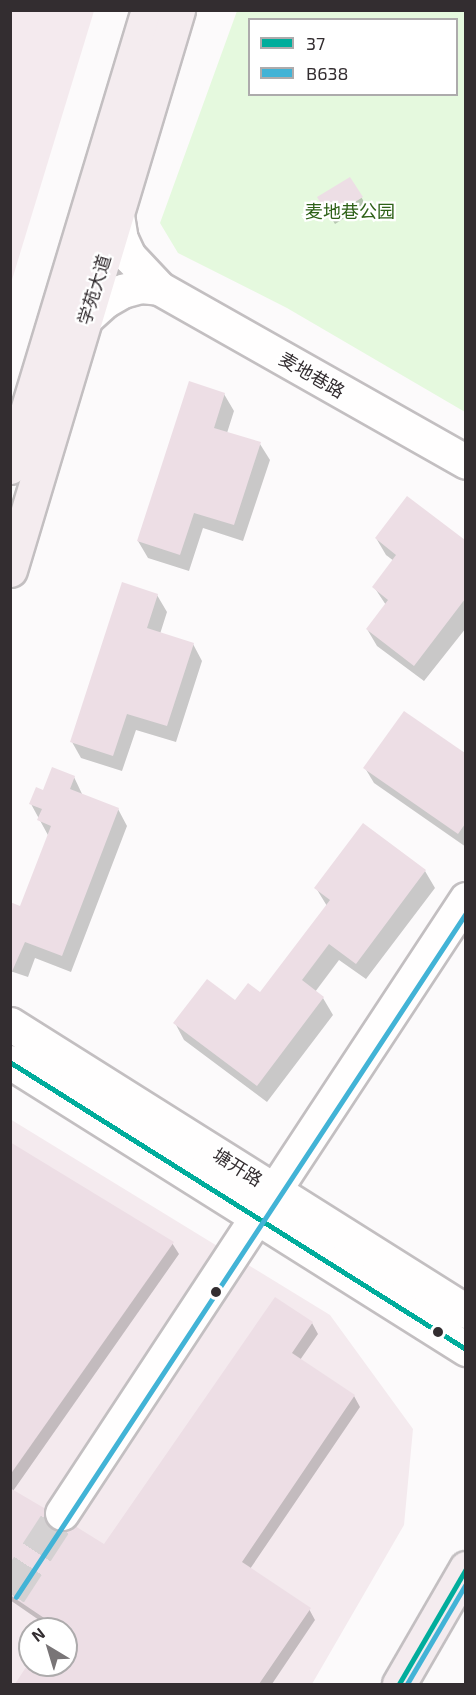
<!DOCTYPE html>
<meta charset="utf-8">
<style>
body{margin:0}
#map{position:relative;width:476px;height:1695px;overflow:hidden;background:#fcfafb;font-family:"Exo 2","Noto Sans SC",sans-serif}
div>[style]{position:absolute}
.built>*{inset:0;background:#f4eaee}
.green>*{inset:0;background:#e5f9de}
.shadow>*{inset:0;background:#0003}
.building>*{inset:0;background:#eddee5}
.minor-tunnel>*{height:33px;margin-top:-16.5px;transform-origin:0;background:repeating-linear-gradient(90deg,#d4d1d2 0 33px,transparent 0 49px)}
.roads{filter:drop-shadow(2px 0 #c3bfc1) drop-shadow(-2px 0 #c3bfc1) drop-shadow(0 2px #c3bfc1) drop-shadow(0 -2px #c3bfc1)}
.minor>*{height:33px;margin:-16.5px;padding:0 16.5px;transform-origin:16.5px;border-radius:16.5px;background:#fffefe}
.major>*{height:33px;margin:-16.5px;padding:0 16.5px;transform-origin:16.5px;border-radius:16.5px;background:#f4ecef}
.bus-1>*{height:4.5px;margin:-2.25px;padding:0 2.25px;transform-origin:2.25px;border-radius:2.25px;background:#01ad9c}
.bus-2>*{height:4.5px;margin:-2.25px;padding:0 2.25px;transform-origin:2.25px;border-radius:2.25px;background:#42b3d6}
.dots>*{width:16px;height:16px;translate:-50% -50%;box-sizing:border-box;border:3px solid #fff;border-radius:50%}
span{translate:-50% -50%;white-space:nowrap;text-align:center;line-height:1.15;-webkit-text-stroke:4.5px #fff;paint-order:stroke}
.park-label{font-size:18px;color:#2e6118}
.street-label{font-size:18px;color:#332d30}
.frame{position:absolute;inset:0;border:12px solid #332d30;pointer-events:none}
.legend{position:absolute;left:248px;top:18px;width:210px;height:78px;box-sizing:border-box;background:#fff;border:2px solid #adabac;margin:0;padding:8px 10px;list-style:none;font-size:18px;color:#332d30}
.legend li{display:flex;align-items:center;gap:12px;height:30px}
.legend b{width:30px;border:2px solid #adabac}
.north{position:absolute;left:18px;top:1617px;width:60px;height:60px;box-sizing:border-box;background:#fff;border:2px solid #adabac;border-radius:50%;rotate:322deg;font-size:16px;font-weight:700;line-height:24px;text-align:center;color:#332d30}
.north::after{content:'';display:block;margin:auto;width:21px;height:27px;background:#797577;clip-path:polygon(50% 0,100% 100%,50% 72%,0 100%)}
</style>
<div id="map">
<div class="built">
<i style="clip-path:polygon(11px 10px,94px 11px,11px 283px,10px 11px)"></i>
<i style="clip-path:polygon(evenodd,10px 1119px,330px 1315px,413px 1429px,404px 1525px,312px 1684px,11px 1684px,10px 1119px,30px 1629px,66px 1629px,66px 1665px,30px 1665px,30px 1629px)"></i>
</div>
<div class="green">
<i style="clip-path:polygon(evenodd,237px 11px,465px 11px,465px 412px,287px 308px,178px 253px,160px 223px,237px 11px,249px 20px,456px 20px,456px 94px,249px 94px,249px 20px)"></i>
</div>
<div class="shadow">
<i style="clip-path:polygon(350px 179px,366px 205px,335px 224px,319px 198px)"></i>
<i style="clip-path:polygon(224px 394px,234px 411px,227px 433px,260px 444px,270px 460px,243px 541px,203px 528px,189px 571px,148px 558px,138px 541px)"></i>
<i style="clip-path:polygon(408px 498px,466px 542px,466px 628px,424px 681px,377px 646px,367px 629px,386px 605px,374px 587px,394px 561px,386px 555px,376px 538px)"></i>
<i style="clip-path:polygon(157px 595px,167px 612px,160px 634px,193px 644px,202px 661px,176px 742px,136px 730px,122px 771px,81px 758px,72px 742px)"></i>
<i style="clip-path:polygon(466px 752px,466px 847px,374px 783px,365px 768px)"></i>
<i style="clip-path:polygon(74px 777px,83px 796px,118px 809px,127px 826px,71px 972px,35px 958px,28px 977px,10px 971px,21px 908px,49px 837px,31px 804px,44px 792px)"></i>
<i style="clip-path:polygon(363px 825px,425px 871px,435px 888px,366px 979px,339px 960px,315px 992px,323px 998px,333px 1015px,267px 1102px,184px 1040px,175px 1023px,261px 994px,327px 906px,316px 888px)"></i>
<i style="clip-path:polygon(10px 1144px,172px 1243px,179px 1254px,13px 1491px,43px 1509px,50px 1520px,50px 1529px,105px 1546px,312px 1323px,318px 1334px,300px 1360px,354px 1396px,360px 1407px,250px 1569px,309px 1609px,315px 1620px,272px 1684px,17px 1684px,30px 1663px,66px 1665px,66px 1629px,52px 1629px,10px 1600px)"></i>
</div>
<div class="building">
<i style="clip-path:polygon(350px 177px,363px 197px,330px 218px,317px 197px)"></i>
<i style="clip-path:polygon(189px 381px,225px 393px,214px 428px,261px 442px,234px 525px,194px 513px,180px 555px,137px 541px)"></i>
<i style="clip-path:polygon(407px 496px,465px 540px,465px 599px,414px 666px,366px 629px,388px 600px,372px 587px,396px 555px,375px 538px)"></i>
<i style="clip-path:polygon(122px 582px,158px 594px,147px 628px,194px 643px,167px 726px,127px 714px,113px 756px,70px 742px)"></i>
<i style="clip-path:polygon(404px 711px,465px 753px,465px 824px,458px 834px,363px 768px)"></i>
<i style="clip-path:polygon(52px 767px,75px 776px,70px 789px,119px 808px,62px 956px,25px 942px,10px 976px,10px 902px,20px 906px,51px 826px,37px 820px,42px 809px,29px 804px,36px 787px,43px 790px)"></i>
<i style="clip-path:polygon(363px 823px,426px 870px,356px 964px,329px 944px,302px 980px,324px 997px,257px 1086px,173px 1023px,207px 979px,235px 1000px,248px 983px,260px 992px,330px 900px,314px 888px)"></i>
<i style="clip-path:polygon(10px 1142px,174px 1242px,10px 1475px)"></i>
<i style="clip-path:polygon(275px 1297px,313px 1322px,292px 1353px,355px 1395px,242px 1562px,311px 1608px,259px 1684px,15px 1684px,30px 1661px,30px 1665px,66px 1665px,66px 1629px,50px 1629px,53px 1624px,10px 1595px,10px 1488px,44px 1508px,45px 1521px,52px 1529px,61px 1532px,75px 1526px,104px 1544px)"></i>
</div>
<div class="minor-tunnel">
<i style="left:10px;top:1593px;width:95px;rotate:-57deg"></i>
</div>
<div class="roads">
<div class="minor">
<i style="left:117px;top:215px;width:24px;rotate:81deg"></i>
<i style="left:121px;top:239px;width:19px;rotate:65deg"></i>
<i style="left:129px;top:256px;width:44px;rotate:46.8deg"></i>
<i style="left:159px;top:288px;width:353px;rotate:29.5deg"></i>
<i style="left:86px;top:318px;width:25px;rotate:-42deg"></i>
<i style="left:105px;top:301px;width:20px;rotate:-30deg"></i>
<i style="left:122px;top:291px;width:20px;rotate:-15deg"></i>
<i style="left:141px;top:286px;width:18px;rotate:6deg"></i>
<i style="left:10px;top:1024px;width:539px;rotate:32.19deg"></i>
<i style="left:10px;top:1062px;width:539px;rotate:32.19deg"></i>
<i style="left:62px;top:1513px;width:735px;rotate:-56.66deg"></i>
</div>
<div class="major">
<i style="left:10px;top:467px;width:477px;rotate:-73.2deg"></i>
<i style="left:10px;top:570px;width:585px;rotate:-73.3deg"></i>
<i style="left:399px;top:1684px;width:134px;rotate:-60deg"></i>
</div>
</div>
<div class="bus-1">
<i style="left:10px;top:1062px;width:539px;rotate:32.19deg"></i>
<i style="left:399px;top:1684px;width:133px;rotate:-59.8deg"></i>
</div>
<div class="bus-2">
<i style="left:16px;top:1597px;width:819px;rotate:-56.66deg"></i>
<i style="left:407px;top:1684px;width:116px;rotate:-59.5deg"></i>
</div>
<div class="dots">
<i style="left:216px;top:1292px;background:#332d30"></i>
<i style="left:438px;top:1332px;background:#332d30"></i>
</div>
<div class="park-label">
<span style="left:350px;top:211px">麦地巷公园</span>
</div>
<div class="street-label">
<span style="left:94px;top:290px;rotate:-73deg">学苑大道</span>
<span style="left:312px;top:375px;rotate:30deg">麦地巷路</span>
<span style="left:238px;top:1167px;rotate:32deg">塘开路</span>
</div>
<div class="frame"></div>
<ul class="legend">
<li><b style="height:8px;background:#01ad9c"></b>37</li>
<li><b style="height:8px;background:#42b3d6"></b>B638</li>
</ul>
<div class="north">N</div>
</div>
